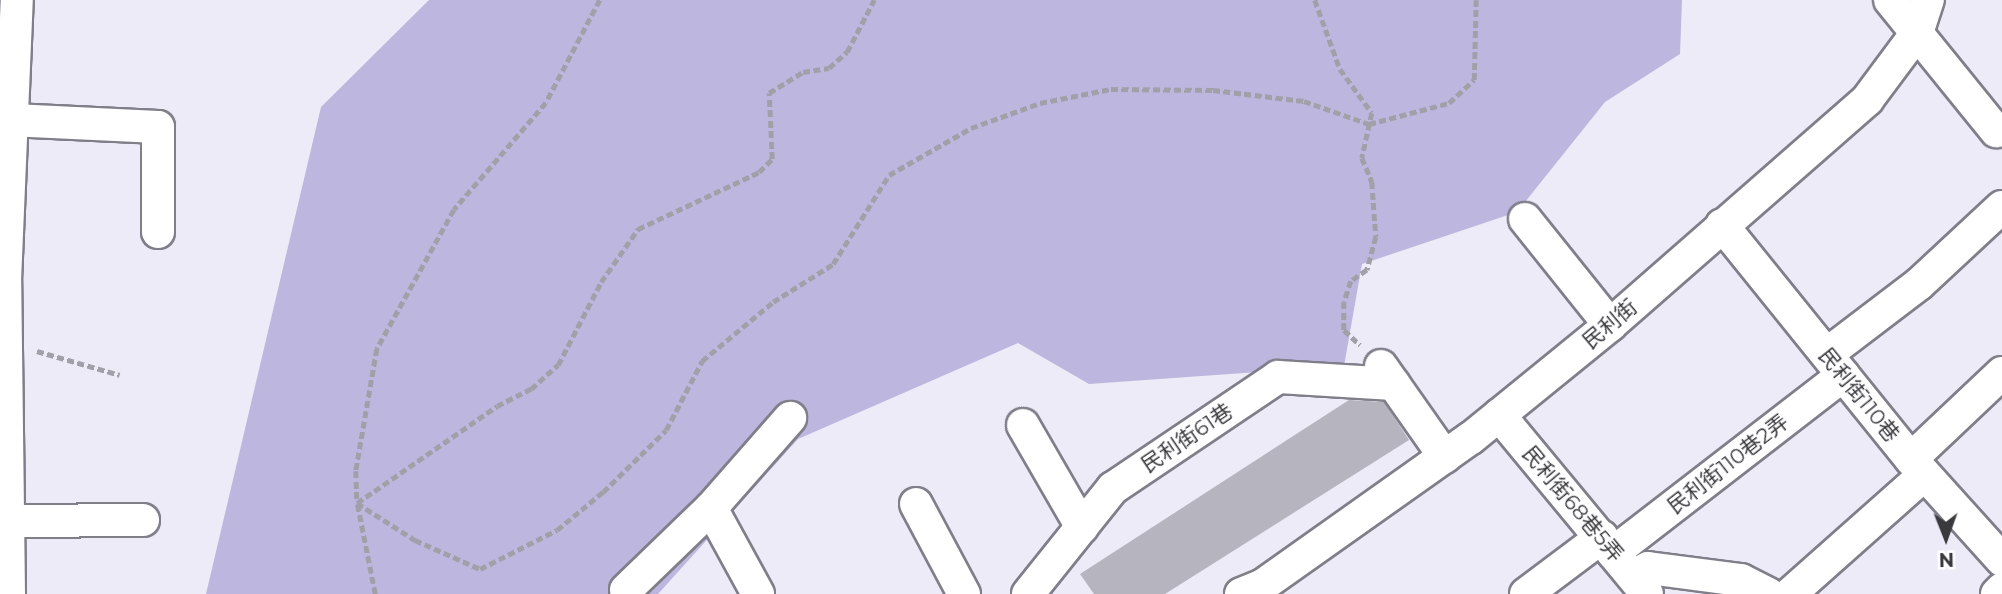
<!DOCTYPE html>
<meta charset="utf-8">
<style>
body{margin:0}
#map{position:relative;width:2002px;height:594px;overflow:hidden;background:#ecebf7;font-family:Montserrat,"Noto Sans TC",sans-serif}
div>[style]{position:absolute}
.forest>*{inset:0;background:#bdb6de}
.building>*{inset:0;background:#b5b4bf}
.path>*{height:4.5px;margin-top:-2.25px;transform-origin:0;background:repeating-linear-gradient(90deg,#a1a0a9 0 7px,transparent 0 10.5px)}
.roads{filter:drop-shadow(2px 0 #807e89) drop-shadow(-2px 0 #807e89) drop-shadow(0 2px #807e89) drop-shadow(0 -2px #807e89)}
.minor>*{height:32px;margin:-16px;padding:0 16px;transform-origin:16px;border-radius:16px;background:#fff}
span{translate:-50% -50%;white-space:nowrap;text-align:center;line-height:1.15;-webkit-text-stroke:7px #fff;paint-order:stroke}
.street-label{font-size:21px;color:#3a393e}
.north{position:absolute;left:1911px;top:503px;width:70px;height:70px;-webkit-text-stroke:5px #fff;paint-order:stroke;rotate:179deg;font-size:19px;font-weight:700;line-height:28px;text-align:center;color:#3a393e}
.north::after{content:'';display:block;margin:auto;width:24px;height:32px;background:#3a393e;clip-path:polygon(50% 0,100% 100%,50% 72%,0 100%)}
</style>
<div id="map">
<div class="forest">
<i style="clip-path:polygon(429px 0,1682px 0,1680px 54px,1605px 102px,1517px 212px,1362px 264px,1344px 366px,1089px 384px,1018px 343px,798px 439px,658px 594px,206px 594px,321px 107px)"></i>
</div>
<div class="building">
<i style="clip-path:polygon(1349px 400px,1384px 402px,1409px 440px,1165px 594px,1094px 594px,1080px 574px)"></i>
</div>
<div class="path">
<i style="left:600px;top:0;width:116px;rotate:117.7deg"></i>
<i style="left:546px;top:103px;width:141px;rotate:130.7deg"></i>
<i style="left:454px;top:210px;width:159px;rotate:119deg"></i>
<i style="left:377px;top:349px;width:124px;rotate:99.8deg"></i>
<i style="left:356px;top:471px;width:32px;rotate:88deg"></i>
<i style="left:357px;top:503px;width:69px;rotate:32.5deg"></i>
<i style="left:415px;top:540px;width:71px;rotate:24deg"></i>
<i style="left:480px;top:569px;width:86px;rotate:-26.9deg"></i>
<i style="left:557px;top:530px;width:60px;rotate:-39.6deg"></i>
<i style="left:603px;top:492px;width:88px;rotate:-44.5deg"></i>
<i style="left:666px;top:430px;width:78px;rotate:-62.4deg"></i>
<i style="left:702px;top:361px;width:92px;rotate:-39.7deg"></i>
<i style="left:773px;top:302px;width:71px;rotate:-32.3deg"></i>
<i style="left:833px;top:264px;width:105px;rotate:-57.8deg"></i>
<i style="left:889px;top:175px;width:95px;rotate:-29.8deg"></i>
<i style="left:971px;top:128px;width:73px;rotate:-19.9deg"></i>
<i style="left:1040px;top:103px;width:72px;rotate:-11.2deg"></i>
<i style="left:1111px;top:89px;width:102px;rotate:0.6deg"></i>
<i style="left:1213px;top:90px;width:92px;rotate:6.9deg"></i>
<i style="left:1304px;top:101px;width:69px;rotate:19.5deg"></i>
<i style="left:1369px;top:124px;width:83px;rotate:-14.7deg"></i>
<i style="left:1449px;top:103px;width:34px;rotate:-43deg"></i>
<i style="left:1474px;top:80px;width:80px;rotate:-88.6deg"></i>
<i style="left:1315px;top:0;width:73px;rotate:70.1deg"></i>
<i style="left:1340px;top:69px;width:54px;rotate:54deg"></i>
<i style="left:1372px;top:113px;width:46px;rotate:102.5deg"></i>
<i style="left:1362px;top:158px;width:26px;rotate:67deg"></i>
<i style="left:1372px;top:182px;width:55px;rotate:85.8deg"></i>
<i style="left:1376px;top:237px;width:34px;rotate:105deg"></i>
<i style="left:1367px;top:270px;width:19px;rotate:145deg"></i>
<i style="left:1351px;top:281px;width:22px;rotate:108deg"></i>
<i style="left:1344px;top:302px;width:28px;rotate:90deg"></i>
<i style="left:1344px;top:330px;width:22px;rotate:43deg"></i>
<i style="left:37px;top:351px;width:86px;rotate:16.1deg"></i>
<i style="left:375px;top:594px;width:93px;rotate:-101.2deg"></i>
<i style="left:357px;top:503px;width:170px;rotate:-34.7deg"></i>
<i style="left:497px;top:406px;width:38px;rotate:-27deg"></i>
<i style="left:531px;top:389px;width:36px;rotate:-42deg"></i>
<i style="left:558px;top:365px;width:93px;rotate:-62.6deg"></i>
<i style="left:601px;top:282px;width:65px;rotate:-55.1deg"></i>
<i style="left:638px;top:229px;width:134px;rotate:-25.2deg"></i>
<i style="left:759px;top:172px;width:18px;rotate:-45deg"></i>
<i style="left:772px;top:159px;width:66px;rotate:-92.6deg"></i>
<i style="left:769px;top:93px;width:40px;rotate:-32deg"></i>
<i style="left:803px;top:72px;width:26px;rotate:-9deg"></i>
<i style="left:829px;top:68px;width:24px;rotate:-42deg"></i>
<i style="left:847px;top:52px;width:59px;rotate:-62.6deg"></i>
</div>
<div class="roads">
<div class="minor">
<i style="left:1890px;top:0;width:169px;rotate:51deg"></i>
<i style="left:11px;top:120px;width:147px;rotate:2.7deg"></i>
<i style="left:158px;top:127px;width:105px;rotate:90deg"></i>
<i style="left:1525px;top:219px;width:136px;rotate:51.3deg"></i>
<i style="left:1722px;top:225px;width:301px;rotate:51.1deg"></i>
<i style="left:1911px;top:459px;width:136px;rotate:48deg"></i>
<i style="left:1827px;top:354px;width:116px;rotate:-37.3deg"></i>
<i style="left:1919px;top:284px;width:113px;rotate:-42.9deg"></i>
<i style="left:1381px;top:366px;width:111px;rotate:54.9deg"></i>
<i style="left:1499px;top:415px;width:232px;rotate:50.4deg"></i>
<i style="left:1023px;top:425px;width:118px;rotate:60deg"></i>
<i style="left:1911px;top:459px;width:125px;rotate:-43.4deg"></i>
<i style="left:916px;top:504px;width:102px;rotate:61.9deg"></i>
<i style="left:711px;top:508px;width:98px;rotate:61.3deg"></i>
<i style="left:8px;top:521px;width:135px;rotate:-0.4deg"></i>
<i style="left:1613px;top:553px;width:291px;rotate:-37.7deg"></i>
<i style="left:1633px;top:576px;width:17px;rotate:-28deg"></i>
<i style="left:1648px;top:568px;width:94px;rotate:7.4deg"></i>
<i style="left:1741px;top:580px;width:31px;rotate:27deg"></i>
<i style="left:626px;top:590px;width:118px;rotate:-44deg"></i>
<i style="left:711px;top:508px;width:120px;rotate:-48.7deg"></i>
<i style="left:9px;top:594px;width:313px;rotate:-90.7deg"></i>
<i style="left:5px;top:281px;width:281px;rotate:-87.6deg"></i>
<i style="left:1028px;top:594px;width:136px;rotate:-51.3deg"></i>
<i style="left:1113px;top:488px;width:199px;rotate:-33.9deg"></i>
<i style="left:1278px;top:377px;width:116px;rotate:3.5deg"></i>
<i style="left:1241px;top:594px;width:24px;rotate:-22deg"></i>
<i style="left:1263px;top:585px;width:255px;rotate:-35.3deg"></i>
<i style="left:1471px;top:438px;width:179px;rotate:-39.1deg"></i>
<i style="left:1610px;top:325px;width:342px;rotate:-41.2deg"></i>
<i style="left:1867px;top:100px;width:84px;rotate:-53.3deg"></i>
<i style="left:1917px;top:33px;width:35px;rotate:-72deg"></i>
<i style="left:1526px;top:594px;width:95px;rotate:-36.9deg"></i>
<i style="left:1790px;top:594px;width:179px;rotate:-41.6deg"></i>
<i style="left:1997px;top:594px;width:7px;rotate:-45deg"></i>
</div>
</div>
<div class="street-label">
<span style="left:1610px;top:324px;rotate:-40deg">民利街</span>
<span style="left:1859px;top:395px;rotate:51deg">民利街110巷</span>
<span style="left:1187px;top:438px;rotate:-34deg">民利街61巷</span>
<span style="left:1728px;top:464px;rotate:-38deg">民利街110巷2弄</span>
<span style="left:1573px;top:504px;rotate:50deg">民利街68巷5弄</span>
</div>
<div class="north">N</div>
</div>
